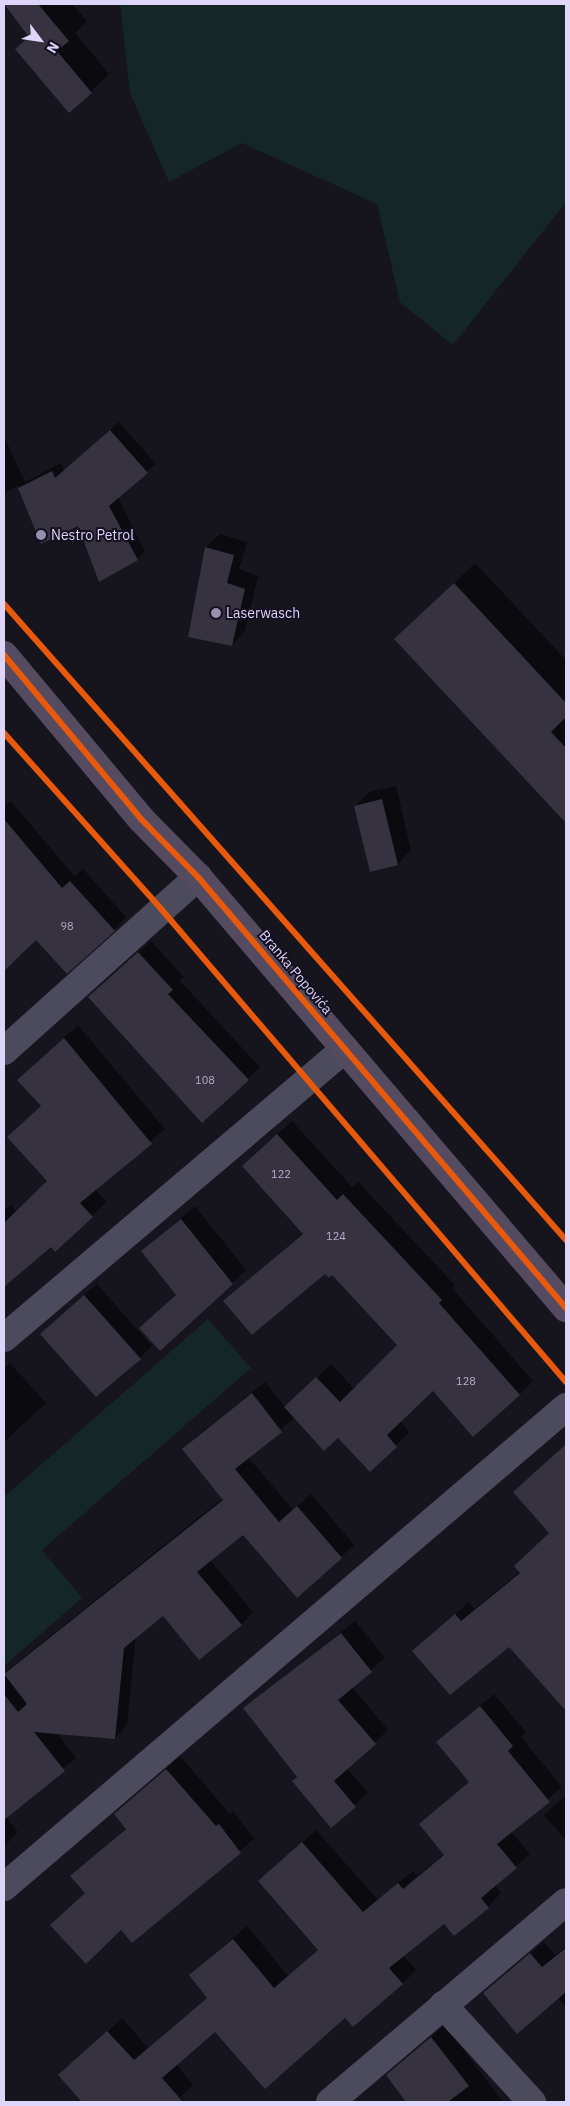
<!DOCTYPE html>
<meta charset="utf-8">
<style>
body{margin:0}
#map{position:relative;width:570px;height:2106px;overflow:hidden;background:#16141d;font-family:"IBM Plex Sans",sans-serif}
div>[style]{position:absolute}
.green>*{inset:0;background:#142628}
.shadow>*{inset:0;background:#0007}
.building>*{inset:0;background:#36323f}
.minor>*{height:28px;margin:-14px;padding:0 14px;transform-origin:14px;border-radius:14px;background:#4c4a5d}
.major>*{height:28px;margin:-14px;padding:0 14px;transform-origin:14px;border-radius:14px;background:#554b61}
.cycleway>*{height:6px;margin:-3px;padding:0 3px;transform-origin:3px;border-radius:3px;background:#e8590c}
.dots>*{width:14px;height:14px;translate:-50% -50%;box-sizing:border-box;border:2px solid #151021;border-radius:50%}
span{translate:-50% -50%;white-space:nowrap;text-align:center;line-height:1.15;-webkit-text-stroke:4px #151021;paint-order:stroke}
.number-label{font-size:11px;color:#b3accb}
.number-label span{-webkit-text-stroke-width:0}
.poi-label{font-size:14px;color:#ddd5fa}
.left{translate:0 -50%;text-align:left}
.street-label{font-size:14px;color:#ddd5fa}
.frame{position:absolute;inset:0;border:5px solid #ddd5fa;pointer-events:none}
.north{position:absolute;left:15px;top:15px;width:50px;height:50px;-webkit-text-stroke:4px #151021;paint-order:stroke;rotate:121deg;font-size:14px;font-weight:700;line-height:20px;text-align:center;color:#ddd5fa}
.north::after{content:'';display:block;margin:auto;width:18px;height:22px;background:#ddd5fa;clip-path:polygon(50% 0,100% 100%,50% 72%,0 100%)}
</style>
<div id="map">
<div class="green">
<i style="clip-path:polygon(120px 4px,566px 4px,566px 202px,453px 345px,400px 302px,377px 204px,242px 143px,169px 182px,130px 93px)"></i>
<i style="clip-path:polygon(208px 1319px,251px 1368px,42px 1550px,82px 1598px,4px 1666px,4px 1497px)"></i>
</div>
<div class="shadow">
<i style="clip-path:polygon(4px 4px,72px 4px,87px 21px,75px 33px,109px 74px,91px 92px,16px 49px,30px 36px)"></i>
<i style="clip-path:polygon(119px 422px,156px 464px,118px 497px,145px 551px,137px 559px,78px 524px,42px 542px,18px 486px,4px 493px,4px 436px,25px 482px,61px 463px,64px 471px)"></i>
<i style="clip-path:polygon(220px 534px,247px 542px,239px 569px,258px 576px,245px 631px,232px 645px,206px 547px)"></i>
<i style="clip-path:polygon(475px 563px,566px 660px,566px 821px,396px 639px)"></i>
<i style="clip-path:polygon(396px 786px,411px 850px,398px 864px,371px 870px,355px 806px,369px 792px)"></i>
<i style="clip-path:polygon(11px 801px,75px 877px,83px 869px,126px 917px,114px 930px,36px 939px,4px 969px,4px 806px)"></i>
<i style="clip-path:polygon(151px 941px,184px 977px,180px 981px,260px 1067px,248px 1079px,101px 985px)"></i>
<i style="clip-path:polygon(78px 1025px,165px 1129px,95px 1189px,106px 1202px,92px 1216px,55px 1250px,51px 1246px,4px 1285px,4px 1211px,11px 1205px,17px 1212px,49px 1181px,42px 1106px,33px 1066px)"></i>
<i style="clip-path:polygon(292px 1121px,352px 1187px,358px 1182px,455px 1285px,452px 1288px,533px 1381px,519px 1395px,433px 1390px,400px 1421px,410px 1432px,370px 1470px,338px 1436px,295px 1417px,248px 1457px,293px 1510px,311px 1494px,354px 1545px,341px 1557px,243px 1533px,210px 1560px,253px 1612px,241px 1625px,163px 1614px,136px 1636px,127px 1725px,115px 1738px,57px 1733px,76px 1758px,6px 1817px,18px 1832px,4px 1846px,4px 1673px,223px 1498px,184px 1449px,196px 1437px,265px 1382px,286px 1408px,331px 1364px,354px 1389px,399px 1345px,332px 1273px,326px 1272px,225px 1301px,303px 1233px,257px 1152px)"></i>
<i style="clip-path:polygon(195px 1206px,246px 1270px,232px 1283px,141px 1328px,177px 1294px,143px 1251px)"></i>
<i style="clip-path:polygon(97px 1284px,152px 1346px,140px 1358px,54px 1322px)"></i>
<i style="clip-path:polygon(10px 1363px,46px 1403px,4px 1442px,4px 1368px)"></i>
<i style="clip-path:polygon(566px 1444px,566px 1709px,509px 1645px,414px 1651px,469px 1602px,474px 1609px,521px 1571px,551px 1533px,514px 1492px)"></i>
<i style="clip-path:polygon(355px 1621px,385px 1658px,352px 1687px,388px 1730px,347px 1768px,368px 1793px,331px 1826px,298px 1777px,244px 1708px)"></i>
<i style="clip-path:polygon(494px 1694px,526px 1732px,521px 1737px,562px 1787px,511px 1832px,530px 1854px,495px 1885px,501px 1893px,488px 1907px,444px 1922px,403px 1955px,416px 1970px,402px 1984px,345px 2016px,215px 2031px,176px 2064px,193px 2085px,180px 2097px,185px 2102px,83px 2102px,60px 2076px,122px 2018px,148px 2048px,208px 1997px,190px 1975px,247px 1926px,288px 1976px,319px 1949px,260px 1881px,316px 1830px,378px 1900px,413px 1871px,417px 1876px,445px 1853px,421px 1824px,470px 1781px,438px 1742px)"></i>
<i style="clip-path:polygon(180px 1756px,230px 1814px,233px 1811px,254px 1839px,132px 1941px,72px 1876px,127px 1827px,115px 1814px)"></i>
<i style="clip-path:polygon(566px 1795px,566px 1840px,544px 1815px)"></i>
<i style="clip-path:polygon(544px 1942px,555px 1955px,566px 1947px,566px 2008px,558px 1997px,484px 1993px)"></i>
<i style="clip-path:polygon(445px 2025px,503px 2102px,408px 2102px,387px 2075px)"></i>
</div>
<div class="building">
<i style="clip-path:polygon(4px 4px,38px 4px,69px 41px,57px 51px,92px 93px,69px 113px,15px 49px,29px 37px)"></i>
<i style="clip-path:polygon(110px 430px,148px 473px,109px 506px,138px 560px,99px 582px,78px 526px,41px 544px,18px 488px,52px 471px,55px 478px)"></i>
<i style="clip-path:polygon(205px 547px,234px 555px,227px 583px,245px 589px,232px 646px,188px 637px)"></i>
<i style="clip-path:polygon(454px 583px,566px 703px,566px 717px,551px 732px,566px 748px,566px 823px,394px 639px)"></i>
<i style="clip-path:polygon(382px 799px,398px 865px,370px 872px,354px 806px)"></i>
<i style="clip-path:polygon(4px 819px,62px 888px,70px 881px,115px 931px,67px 974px,36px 940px,4px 971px)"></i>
<i style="clip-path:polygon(138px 952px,173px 990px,168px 994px,249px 1080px,202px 1123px,88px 997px)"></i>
<i style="clip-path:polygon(64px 1038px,152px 1144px,80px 1203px,93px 1217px,55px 1252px,51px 1247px,4px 1287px,4px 1223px,47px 1181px,7px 1137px,41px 1106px,17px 1080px)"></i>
<i style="clip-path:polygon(277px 1134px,337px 1200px,343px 1194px,442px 1300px,439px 1303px,520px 1395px,473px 1437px,433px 1391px,387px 1435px,397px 1447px,370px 1472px,338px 1438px,324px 1451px,284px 1407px,316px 1377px,340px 1402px,397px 1345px,332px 1275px,329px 1278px,325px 1274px,252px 1335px,223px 1301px,303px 1234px,242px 1166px)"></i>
<i style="clip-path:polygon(181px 1219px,233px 1284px,160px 1351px,139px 1328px,176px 1295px,141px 1251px)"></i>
<i style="clip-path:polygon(84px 1295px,141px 1359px,96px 1397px,40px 1334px)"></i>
<i style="clip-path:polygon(252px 1393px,282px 1432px,235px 1469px,279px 1522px,297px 1506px,342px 1558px,297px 1598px,243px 1535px,197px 1572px,242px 1625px,199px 1660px,163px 1616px,124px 1648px,115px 1739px,34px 1732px,65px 1771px,4px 1820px,4px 1694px,18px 1712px,27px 1704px,4px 1674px,223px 1500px,182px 1449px)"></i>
<i style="clip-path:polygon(566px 1444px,566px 1711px,509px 1647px,450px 1695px,412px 1651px,455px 1614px,461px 1621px,520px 1573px,514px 1566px,549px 1533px,513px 1492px)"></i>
<i style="clip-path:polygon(341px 1633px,372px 1672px,338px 1700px,376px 1744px,334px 1781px,356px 1807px,331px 1828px,292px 1781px,297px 1777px,243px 1708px)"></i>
<i style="clip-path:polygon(480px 1706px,513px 1746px,508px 1751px,550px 1802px,497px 1844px,517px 1868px,481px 1898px,489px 1908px,454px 1936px,444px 1924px,389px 1968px,403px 1984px,353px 2027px,345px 2018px,265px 2089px,215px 2032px,162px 2078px,183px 2102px,82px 2102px,58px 2075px,107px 2031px,134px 2060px,207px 1998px,189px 1975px,233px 1939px,274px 1988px,318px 1950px,258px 1881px,302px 1842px,363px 1912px,398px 1883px,403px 1889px,444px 1855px,419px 1824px,469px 1782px,436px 1742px)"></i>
<i style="clip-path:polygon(166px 1769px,216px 1826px,219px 1824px,241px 1853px,132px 1943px,121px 1930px,86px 1964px,50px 1925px,85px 1893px,70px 1876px,126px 1829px,114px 1814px)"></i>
<i style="clip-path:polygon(566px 1948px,566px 1992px,517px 2034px,483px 1993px,530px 1953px,542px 1967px)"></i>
<i style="clip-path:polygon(431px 2037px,469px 2086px,448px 2102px,406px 2102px,386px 2075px)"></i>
</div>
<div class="minor">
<i style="left:4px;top:1051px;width:261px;rotate:-41.9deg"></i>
<i style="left:4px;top:1338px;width:447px;rotate:-40.3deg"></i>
<i style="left:4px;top:1887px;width:739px;rotate:-40.5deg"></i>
<i style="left:443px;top:2005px;width:132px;rotate:47.5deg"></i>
<i style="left:330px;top:2102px;width:309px;rotate:-40.3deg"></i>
</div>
<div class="major">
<i style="left:4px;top:655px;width:214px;rotate:50.1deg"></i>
<i style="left:141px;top:819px;width:81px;rotate:45.5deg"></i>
<i style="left:198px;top:877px;width:567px;rotate:49.51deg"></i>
</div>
<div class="cycleway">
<i style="left:4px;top:604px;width:849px;rotate:48.53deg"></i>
<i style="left:4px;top:655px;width:214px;rotate:50.1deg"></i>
<i style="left:141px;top:819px;width:81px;rotate:45.5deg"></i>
<i style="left:198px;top:877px;width:567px;rotate:49.51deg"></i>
<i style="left:4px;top:733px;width:237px;rotate:48.2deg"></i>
<i style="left:162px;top:910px;width:621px;rotate:49.44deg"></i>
</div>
<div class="dots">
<i style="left:41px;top:535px;background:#9791ad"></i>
<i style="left:216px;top:613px;background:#9791ad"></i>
</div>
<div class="number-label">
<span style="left:67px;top:926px">98</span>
<span style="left:205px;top:1080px">108</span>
<span style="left:281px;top:1174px">122</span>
<span style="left:336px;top:1236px">124</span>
<span style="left:466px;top:1381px">128</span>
</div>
<div class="poi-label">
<span class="left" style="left:51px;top:535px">Nestro Petrol</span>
<span class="left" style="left:226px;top:613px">Laserwasch</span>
</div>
<div class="street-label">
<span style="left:296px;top:972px;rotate:50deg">Branka Popovića</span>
</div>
<div class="frame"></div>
<div class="north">N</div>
</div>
